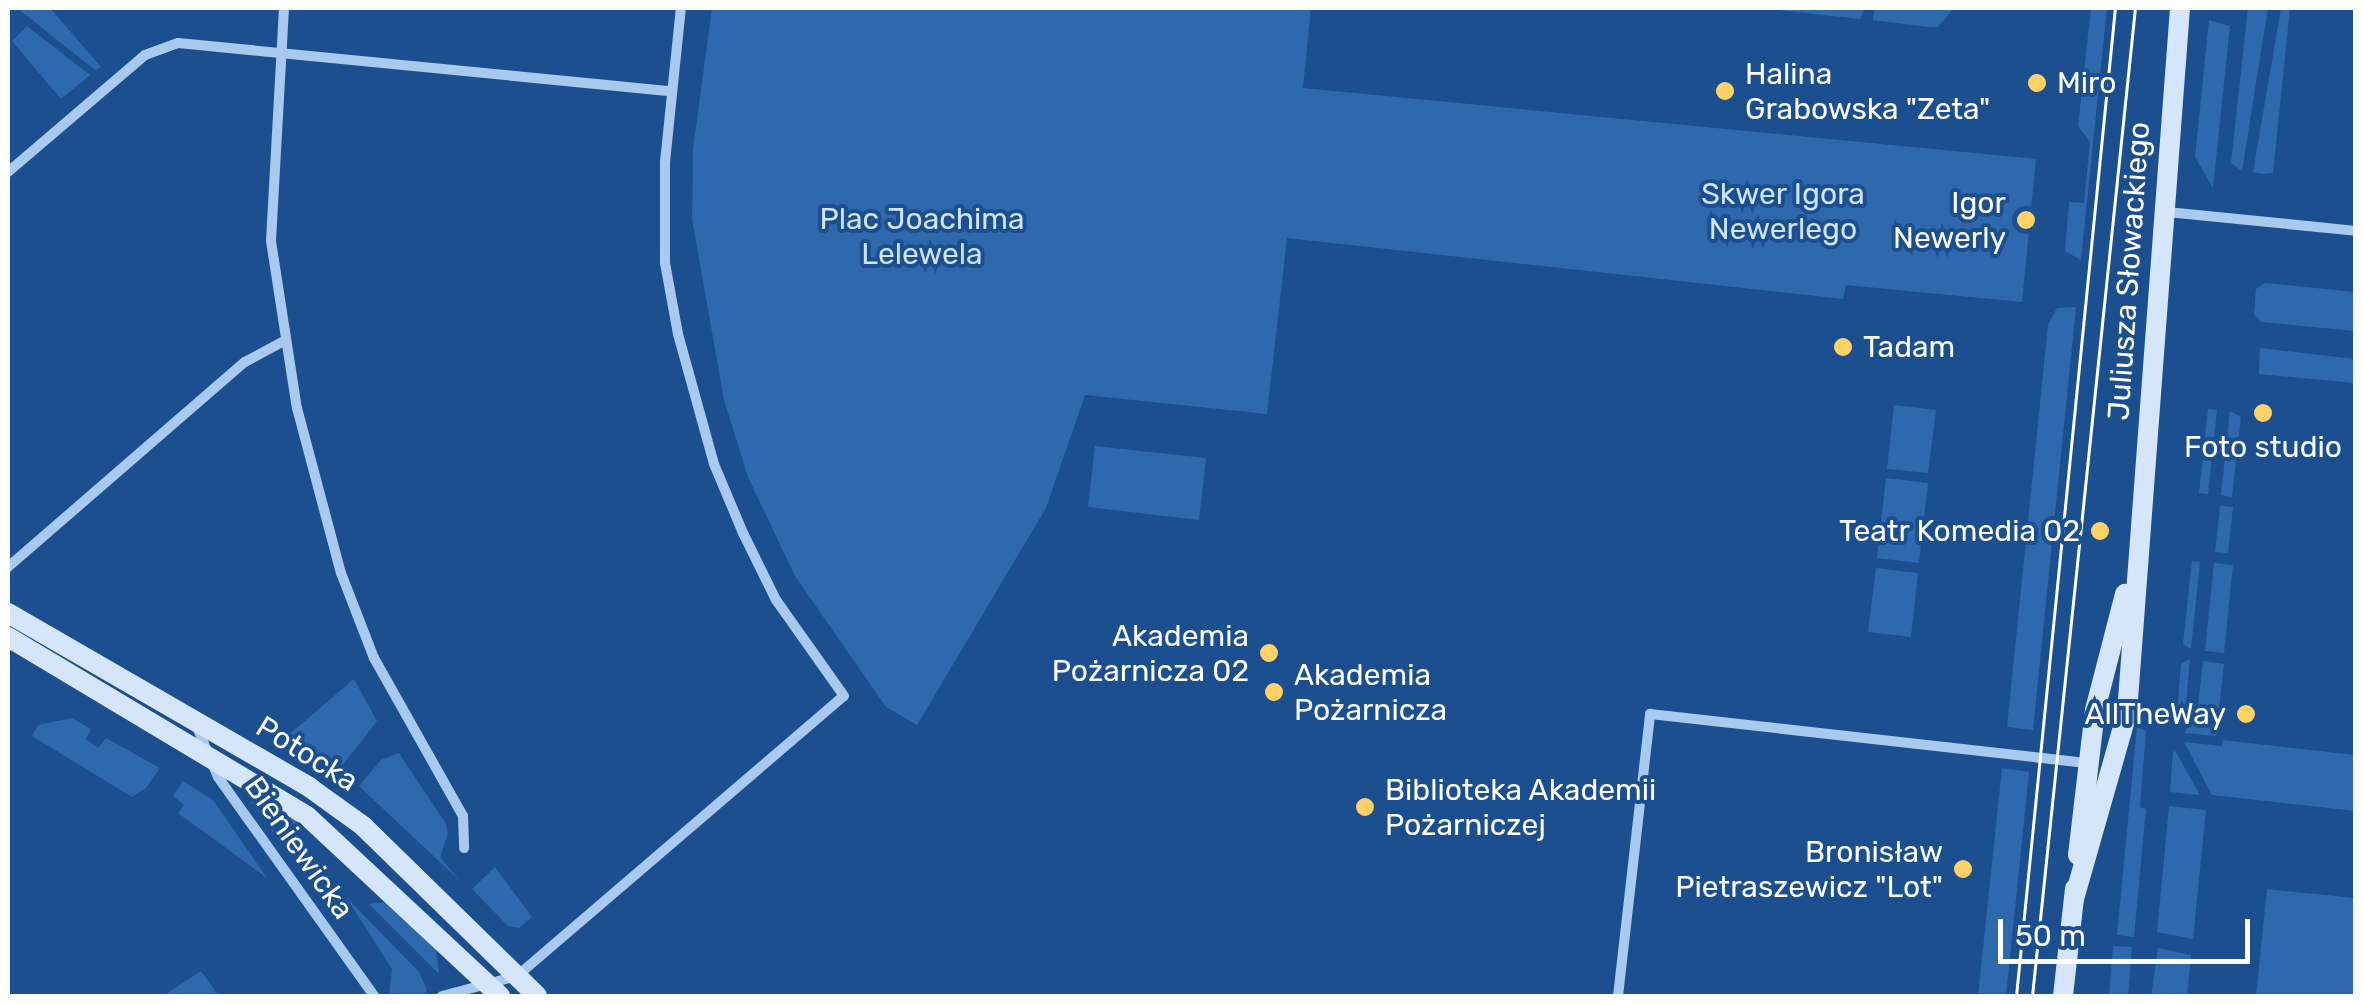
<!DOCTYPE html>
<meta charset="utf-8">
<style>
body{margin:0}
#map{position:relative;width:2363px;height:1004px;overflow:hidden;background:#1b4f8f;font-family:Rubik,sans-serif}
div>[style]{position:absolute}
.green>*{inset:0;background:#2e69ad}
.street>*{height:10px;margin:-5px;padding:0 5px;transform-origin:5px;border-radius:5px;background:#a9c9ee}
.secondary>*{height:20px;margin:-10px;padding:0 10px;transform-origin:10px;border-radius:10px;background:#d6e6fa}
.tram>*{height:2.5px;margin:-1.25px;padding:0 1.25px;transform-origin:1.25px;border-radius:1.25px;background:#fff}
.dots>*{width:28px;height:28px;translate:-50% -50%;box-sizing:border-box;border:5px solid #1b4f8f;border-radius:50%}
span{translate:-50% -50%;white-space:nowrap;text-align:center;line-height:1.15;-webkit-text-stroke:8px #1b4f8f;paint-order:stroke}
.poi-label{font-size:30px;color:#fff}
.left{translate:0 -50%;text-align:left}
.right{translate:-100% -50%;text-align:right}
.park-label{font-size:30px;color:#cfe3fa}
.street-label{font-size:30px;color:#fff}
.frame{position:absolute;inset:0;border:10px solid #fff;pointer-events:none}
.scale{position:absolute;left:1998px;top:919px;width:252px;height:45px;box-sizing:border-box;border:5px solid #fff;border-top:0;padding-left:12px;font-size:30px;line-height:35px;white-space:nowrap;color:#fff;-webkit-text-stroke:8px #1b4f8f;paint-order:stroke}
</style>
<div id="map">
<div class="green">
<i style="clip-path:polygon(17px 8px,50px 8px,101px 67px,95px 70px)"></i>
<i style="clip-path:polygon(712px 8px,1311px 8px,1303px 88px,2036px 159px,2022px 302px,1846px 285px,1843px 299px,1287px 238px,1267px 414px,1085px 395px,1046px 508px,917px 725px,886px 707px,795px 576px,748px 477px,724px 400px,692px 219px,693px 149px)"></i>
<i style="clip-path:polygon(1761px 8px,1865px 8px,1860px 19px)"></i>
<i style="clip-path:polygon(1874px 8px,1954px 8px,1938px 27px,1928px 27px,1873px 20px)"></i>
<i style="clip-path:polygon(2091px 8px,2107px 8px,2081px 260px,2065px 251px,2069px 202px,2084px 203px,2090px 142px,2078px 126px)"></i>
<i style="clip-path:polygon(2248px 8px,2268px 8px,2242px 171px,2231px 163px)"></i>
<i style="clip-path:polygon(2281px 8px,2290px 8px,2273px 173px,2262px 174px,2253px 172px)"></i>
<i style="clip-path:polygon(2209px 20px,2230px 26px,2213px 188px,2195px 157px)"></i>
<i style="clip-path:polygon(27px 26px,90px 75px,61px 99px,12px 41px)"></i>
<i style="clip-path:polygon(2265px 283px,2355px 292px,2355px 331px,2261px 322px,2254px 314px,2256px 289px)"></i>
<i style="clip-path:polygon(2076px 307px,2033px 730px,2007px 727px,2048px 325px,2057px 308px)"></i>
<i style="clip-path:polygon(2260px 348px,2355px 359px,2355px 383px,2259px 374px)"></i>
<i style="clip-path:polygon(1894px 405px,1936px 410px,1928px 473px,1887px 469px)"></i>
<i style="clip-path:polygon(2208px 409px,2217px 410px,2208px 494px,2199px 493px)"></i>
<i style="clip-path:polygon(2230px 411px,2241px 417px,2232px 497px,2221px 495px)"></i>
<i style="clip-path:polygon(1095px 446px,1206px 458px,1199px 520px,1088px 507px)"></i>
<i style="clip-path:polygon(1886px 478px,1928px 483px,1919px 563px,1877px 558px)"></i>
<i style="clip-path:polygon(2220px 506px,2233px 507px,2228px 553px,2215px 552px)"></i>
<i style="clip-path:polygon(2192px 561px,2200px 562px,2191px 649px,2183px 644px)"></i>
<i style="clip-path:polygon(2214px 563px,2233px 565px,2224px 653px,2205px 651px)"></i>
<i style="clip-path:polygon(1876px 568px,1918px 573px,1911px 637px,1868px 632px)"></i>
<i style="clip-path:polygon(2190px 659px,2185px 713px,2176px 726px,2181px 664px)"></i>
<i style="clip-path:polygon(2203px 661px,2224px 664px,2216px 736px,2184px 733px,2197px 714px)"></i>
<i style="clip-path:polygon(354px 679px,377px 721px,339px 770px,285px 738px)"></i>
<i style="clip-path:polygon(72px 718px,91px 729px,86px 739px,98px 748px,106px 738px,160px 768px,146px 788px,132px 797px,32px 736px,38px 725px)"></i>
<i style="clip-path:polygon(2137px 727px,2146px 731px,2140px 807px,2146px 809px,2134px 937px,2117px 935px)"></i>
<i style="clip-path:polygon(2223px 740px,2355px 755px,2355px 811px,2212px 795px,2184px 742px,2222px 746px)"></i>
<i style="clip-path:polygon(2173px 751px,2176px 752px,2200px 795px,2170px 792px)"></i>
<i style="clip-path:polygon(399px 753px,445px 822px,448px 833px,440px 857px,460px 881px,359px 786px,381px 760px)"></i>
<i style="clip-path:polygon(2002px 768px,2029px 772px,2006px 996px,1978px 996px)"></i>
<i style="clip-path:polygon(183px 781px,213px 800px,267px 878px,178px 813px,184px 805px,173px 796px)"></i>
<i style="clip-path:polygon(257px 797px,296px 821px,298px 836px,277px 838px,251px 802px)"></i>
<i style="clip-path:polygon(2169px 806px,2206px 810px,2193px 939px,2157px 932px)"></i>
<i style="clip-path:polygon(495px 867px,532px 917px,519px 928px,508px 926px,472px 889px)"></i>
<i style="clip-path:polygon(2267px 889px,2355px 898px,2355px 996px,2256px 996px)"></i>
<i style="clip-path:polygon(346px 897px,419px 972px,427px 990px,422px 996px,389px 996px,392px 969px)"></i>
<i style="clip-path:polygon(389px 902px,436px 948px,439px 974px,369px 904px)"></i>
<i style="clip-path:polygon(2113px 946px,2132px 947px,2128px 996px,2109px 996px)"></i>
<i style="clip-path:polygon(2158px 948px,2191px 955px,2187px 996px,2151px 996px)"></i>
<i style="clip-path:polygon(201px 971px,219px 996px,163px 996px)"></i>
</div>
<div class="street">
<i style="left:284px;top:8px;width:233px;rotate:93.2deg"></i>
<i style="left:271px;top:241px;width:169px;rotate:81.2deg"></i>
<i style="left:297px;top:408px;width:171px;rotate:75.1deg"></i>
<i style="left:341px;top:573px;width:91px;rotate:68.8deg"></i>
<i style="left:374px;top:658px;width:181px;rotate:60.6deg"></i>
<i style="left:463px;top:816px;width:32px;rotate:88deg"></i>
<i style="left:8px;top:172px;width:180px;rotate:-40.5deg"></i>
<i style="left:145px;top:55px;width:35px;rotate:-20deg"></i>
<i style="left:178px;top:43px;width:492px;rotate:5.6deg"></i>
<i style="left:2167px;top:212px;width:190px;rotate:5.7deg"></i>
<i style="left:8px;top:567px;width:313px;rotate:-40.9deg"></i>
<i style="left:245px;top:362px;width:44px;rotate:-28.3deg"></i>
<i style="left:197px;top:727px;width:54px;rotate:67.2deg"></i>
<i style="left:218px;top:777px;width:269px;rotate:54.5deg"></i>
<i style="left:442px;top:996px;width:78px;rotate:-14.9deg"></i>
<i style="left:517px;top:976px;width:430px;rotate:-40.6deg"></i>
<i style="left:844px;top:696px;width:118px;rotate:-125.3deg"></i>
<i style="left:776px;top:600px;width:75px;rotate:-116.2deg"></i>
<i style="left:743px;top:533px;width:75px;rotate:-112.8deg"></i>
<i style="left:714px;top:464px;width:135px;rotate:-105.5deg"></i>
<i style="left:678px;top:334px;width:72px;rotate:-100.4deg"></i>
<i style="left:665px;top:263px;width:101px;rotate:-90deg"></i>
<i style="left:665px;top:162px;width:155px;rotate:-84.1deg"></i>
<i style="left:1618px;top:996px;width:284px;rotate:-83.5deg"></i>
<i style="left:1650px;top:714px;width:441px;rotate:6.4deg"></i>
</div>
<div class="secondary">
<i style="left:8px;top:613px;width:348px;rotate:30deg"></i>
<i style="left:309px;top:787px;width:67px;rotate:35.8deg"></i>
<i style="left:363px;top:826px;width:243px;rotate:44.3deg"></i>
<i style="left:8px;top:637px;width:348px;rotate:30.9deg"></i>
<i style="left:307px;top:816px;width:264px;rotate:43deg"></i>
<i style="left:2078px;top:855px;width:146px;rotate:-83.3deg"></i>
<i style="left:2095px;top:710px;width:120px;rotate:-75.5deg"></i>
<i style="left:2074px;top:899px;width:193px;rotate:-74.1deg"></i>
<i style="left:2127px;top:713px;width:707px;rotate:-85.7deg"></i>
<i style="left:2063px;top:996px;width:108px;rotate:-83.6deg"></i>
</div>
<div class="tram">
<i style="left:2016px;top:996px;width:993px;rotate:-84.28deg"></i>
<i style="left:2032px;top:996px;width:993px;rotate:-84.05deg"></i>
</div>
<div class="dots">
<i style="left:2037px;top:83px;background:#ffd166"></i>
<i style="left:1725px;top:91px;background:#ffd166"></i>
<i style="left:2026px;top:220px;background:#ffd166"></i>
<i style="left:1843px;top:347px;background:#ffd166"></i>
<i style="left:2263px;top:413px;background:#ffd166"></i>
<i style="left:2100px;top:531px;background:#ffd166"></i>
<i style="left:1269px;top:653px;background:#ffd166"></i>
<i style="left:1274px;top:692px;background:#ffd166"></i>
<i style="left:2246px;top:714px;background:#ffd166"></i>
<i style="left:1365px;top:807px;background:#ffd166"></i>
<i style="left:1963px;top:869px;background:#ffd166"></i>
</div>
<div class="poi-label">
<span class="left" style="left:1745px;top:91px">Halina<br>Grabowska "Zeta"</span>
<span class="left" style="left:2057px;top:83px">Miro</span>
<span class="right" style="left:2006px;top:220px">Igor<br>Newerly</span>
<span class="left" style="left:1863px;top:347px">Tadam</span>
<span style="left:2263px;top:447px">Foto studio</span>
<span class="right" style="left:2080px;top:531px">Teatr Komedia 02</span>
<span class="right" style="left:1249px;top:653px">Akademia<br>Pożarnicza 02</span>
<span class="left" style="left:1294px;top:692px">Akademia<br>Pożarnicza</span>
<span class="right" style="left:2226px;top:714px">AllTheWay</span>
<span class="left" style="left:1385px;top:807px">Biblioteka Akademii<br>Pożarniczej</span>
<span class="right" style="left:1943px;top:869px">Bronisław<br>Pietraszewicz "Lot"</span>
</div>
<div class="park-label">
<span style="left:1783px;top:211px">Skwer Igora<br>Newerlego</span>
<span style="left:922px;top:236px">Plac Joachima<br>Lelewela</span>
</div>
<div class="street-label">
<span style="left:2129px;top:271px;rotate:-86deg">Juliusza Słowackiego</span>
<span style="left:307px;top:754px;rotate:32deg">Potocka</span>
<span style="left:299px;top:848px;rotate:55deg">Bieniewicka</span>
</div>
<div class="frame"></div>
<div class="scale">50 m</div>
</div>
